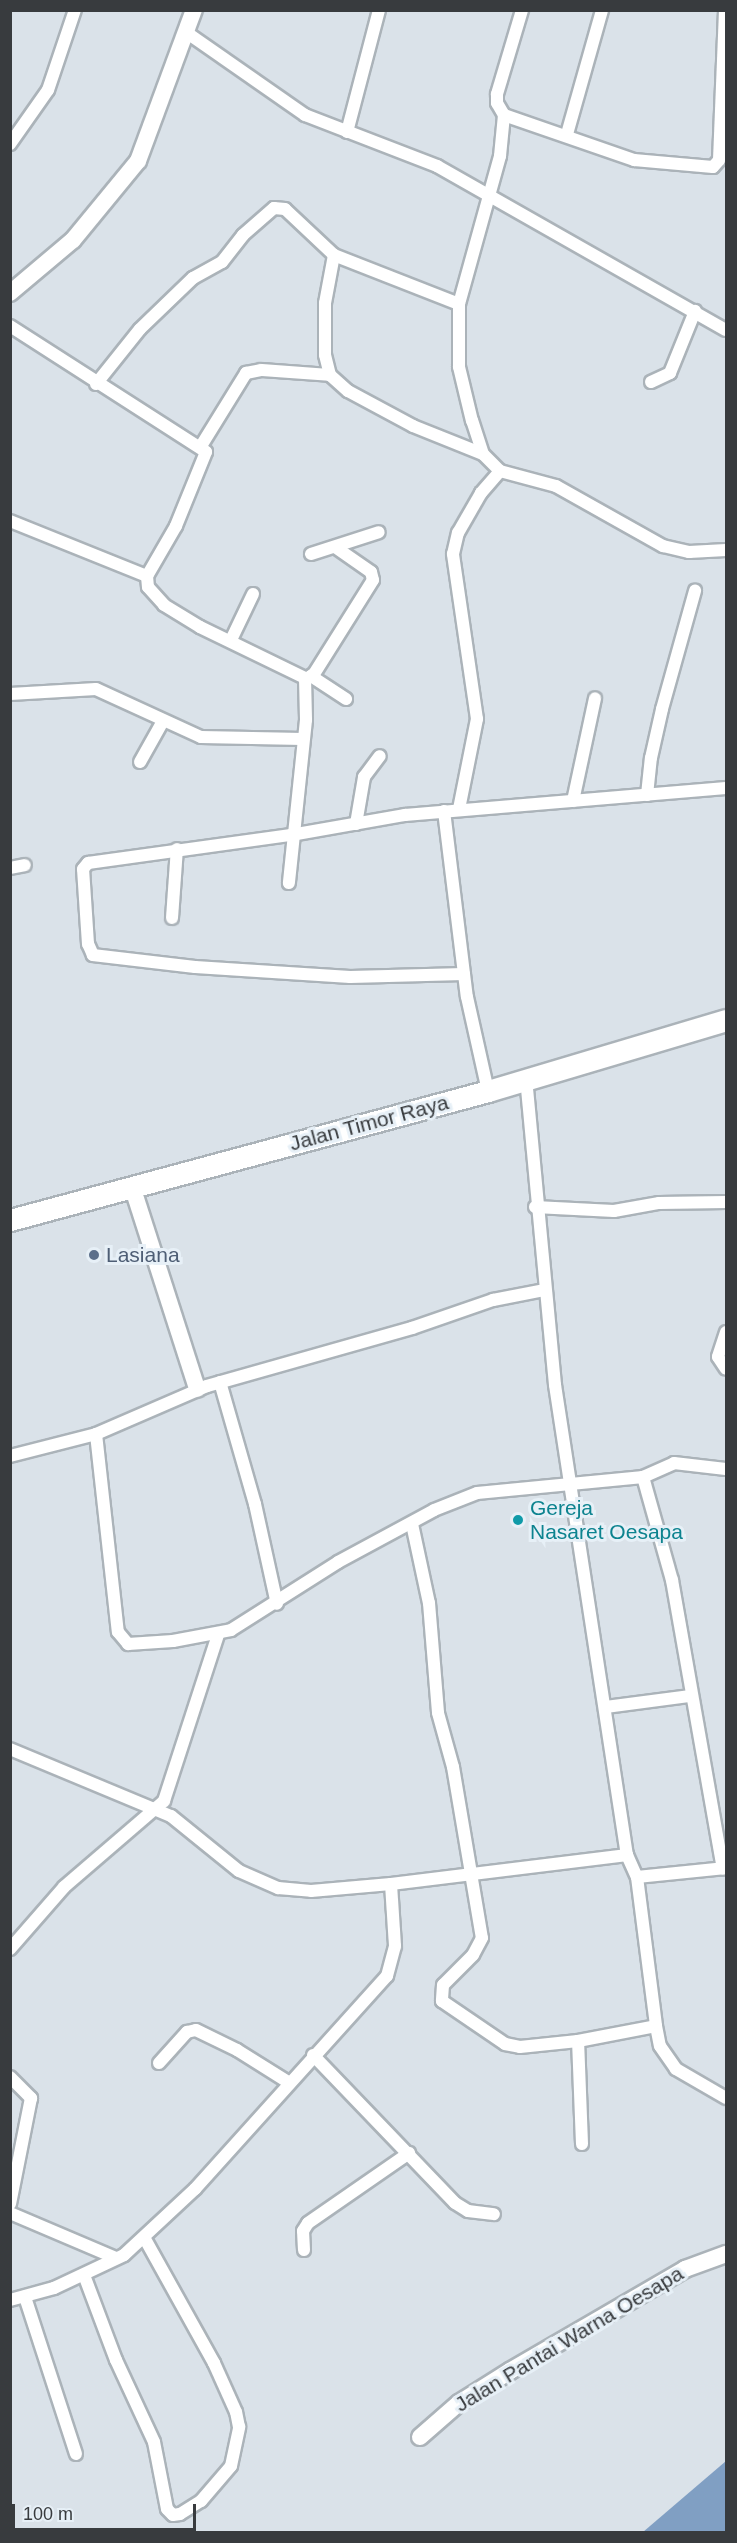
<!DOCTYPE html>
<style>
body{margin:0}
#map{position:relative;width:737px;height:2543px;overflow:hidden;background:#dae2e9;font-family:Helvetica,sans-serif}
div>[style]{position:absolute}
.water>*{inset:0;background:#809fc3}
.roads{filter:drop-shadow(2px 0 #abb3b9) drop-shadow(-2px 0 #abb3b9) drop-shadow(0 2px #abb3b9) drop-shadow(0 -2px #abb3b9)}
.minor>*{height:12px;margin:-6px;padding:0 6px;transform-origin:6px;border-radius:6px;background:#fff}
.tertiary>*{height:16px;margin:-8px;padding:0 8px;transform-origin:8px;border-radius:8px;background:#fff}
.trunk>*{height:21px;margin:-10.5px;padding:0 10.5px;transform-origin:10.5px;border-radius:10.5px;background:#fff}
.dots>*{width:16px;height:16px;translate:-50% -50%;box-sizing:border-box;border:3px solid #e7f0f7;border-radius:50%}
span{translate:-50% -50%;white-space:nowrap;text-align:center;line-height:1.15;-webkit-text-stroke:6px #e7f0f7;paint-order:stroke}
.street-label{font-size:21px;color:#383b3e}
.service-label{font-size:21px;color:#4e5e75}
.left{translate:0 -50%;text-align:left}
.culture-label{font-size:21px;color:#0d838f}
.frame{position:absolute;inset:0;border:12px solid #383b3e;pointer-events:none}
.scale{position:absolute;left:12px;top:2504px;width:184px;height:27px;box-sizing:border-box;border:3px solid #383b3e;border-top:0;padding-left:8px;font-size:18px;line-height:21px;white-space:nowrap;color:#383b3e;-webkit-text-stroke:4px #e7f0f7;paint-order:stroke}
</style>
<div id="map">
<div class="water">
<i style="clip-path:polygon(726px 2461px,726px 2532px,643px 2532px)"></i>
</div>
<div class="roads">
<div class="minor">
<i style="left:186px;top:32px;width:145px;rotate:34.9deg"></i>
<i style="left:305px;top:115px;width:142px;rotate:21.1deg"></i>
<i style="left:437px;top:166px;width:332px;rotate:29.6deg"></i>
<i style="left:504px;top:115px;width:138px;rotate:19.1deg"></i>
<i style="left:634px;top:160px;width:79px;rotate:5.1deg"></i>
<i style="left:713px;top:167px;width:9px;rotate:-49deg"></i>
<i style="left:719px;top:160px;width:150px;rotate:-87.7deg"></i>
<i style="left:347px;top:132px;width:126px;rotate:-75.3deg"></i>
<i style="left:567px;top:134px;width:129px;rotate:-74.2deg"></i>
<i style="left:10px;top:144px;width:66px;rotate:-54.9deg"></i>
<i style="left:48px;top:90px;width:84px;rotate:-71.4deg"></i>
<i style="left:334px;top:255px;width:49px;rotate:100.6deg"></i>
<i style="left:325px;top:303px;width:52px;rotate:90deg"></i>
<i style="left:325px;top:355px;width:21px;rotate:76deg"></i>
<i style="left:330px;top:375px;width:24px;rotate:42deg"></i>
<i style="left:348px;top:391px;width:74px;rotate:28.3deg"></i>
<i style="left:413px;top:426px;width:75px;rotate:21.8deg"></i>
<i style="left:10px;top:326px;width:233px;rotate:32.7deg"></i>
<i style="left:206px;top:452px;width:80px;rotate:112.1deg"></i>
<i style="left:176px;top:526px;width:58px;rotate:120.1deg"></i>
<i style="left:651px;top:382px;width:21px;rotate:-25deg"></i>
<i style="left:670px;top:373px;width:67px;rotate:-68deg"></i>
<i style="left:96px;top:384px;width:70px;rotate:-51.3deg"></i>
<i style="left:140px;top:329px;width:74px;rotate:-43.9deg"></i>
<i style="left:193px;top:278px;width:33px;rotate:-29deg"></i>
<i style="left:222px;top:262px;width:34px;rotate:-52deg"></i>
<i style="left:243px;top:235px;width:41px;rotate:-41.1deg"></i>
<i style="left:274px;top:208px;width:11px;rotate:5deg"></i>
<i style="left:285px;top:209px;width:67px;rotate:43.2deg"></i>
<i style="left:334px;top:255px;width:134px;rotate:21.4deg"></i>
<i style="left:201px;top:446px;width:86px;rotate:-58.3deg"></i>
<i style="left:246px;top:373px;width:15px;rotate:-11deg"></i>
<i style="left:261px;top:370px;width:69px;rotate:4.1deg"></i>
<i style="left:500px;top:471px;width:58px;rotate:15deg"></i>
<i style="left:556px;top:486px;width:123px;rotate:29.3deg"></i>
<i style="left:663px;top:546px;width:27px;rotate:13deg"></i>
<i style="left:689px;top:552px;width:37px;rotate:-3deg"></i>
<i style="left:10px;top:521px;width:148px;rotate:21.9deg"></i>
<i style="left:147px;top:576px;width:11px;rotate:85deg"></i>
<i style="left:148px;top:587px;width:24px;rotate:48deg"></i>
<i style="left:164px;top:605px;width:42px;rotate:31.4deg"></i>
<i style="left:200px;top:627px;width:117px;rotate:25.9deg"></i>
<i style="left:305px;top:678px;width:42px;rotate:88.6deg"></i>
<i style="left:306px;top:720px;width:164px;rotate:96deg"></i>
<i style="left:311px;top:554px;width:71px;rotate:-17.9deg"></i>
<i style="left:231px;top:640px;width:51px;rotate:-64.4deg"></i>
<i style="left:311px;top:676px;width:42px;rotate:33.3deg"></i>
<i style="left:305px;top:680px;width:11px;rotate:-34deg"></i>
<i style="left:314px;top:674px;width:111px;rotate:-57.9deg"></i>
<i style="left:373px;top:580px;width:8px;rotate:-104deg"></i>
<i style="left:371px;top:572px;width:44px;rotate:-145.2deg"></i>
<i style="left:10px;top:694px;width:86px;rotate:-3.3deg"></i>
<i style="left:96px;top:689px;width:115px;rotate:24.6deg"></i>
<i style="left:201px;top:737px;width:102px;rotate:1.1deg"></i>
<i style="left:140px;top:762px;width:47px;rotate:-60.7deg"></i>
<i style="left:647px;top:795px;width:37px;rotate:-84deg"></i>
<i style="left:651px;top:758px;width:50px;rotate:-77.3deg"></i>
<i style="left:662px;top:709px;width:123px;rotate:-74.4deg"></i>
<i style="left:573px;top:801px;width:105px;rotate:-77.9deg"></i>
<i style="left:459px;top:809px;width:92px;rotate:-78.7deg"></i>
<i style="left:477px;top:719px;width:167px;rotate:-98.3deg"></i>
<i style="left:453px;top:554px;width:22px;rotate:-77deg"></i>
<i style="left:458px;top:533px;width:46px;rotate:-60.1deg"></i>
<i style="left:481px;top:493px;width:29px;rotate:-49deg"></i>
<i style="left:500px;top:471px;width:24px;rotate:-135deg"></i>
<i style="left:483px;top:454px;width:35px;rotate:-108deg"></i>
<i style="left:472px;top:421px;width:56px;rotate:-103.5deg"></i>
<i style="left:459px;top:367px;width:63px;rotate:-90deg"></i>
<i style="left:459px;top:304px;width:154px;rotate:-74.5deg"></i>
<i style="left:500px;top:156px;width:41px;rotate:-84.4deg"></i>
<i style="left:504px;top:115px;width:14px;rotate:-120deg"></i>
<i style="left:497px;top:103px;width:9px;rotate:-90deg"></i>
<i style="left:497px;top:94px;width:88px;rotate:-73.4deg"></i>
<i style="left:444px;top:811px;width:187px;rotate:83deg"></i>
<i style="left:467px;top:997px;width:96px;rotate:77.4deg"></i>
<i style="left:356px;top:824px;width:48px;rotate:-80.3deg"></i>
<i style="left:364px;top:777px;width:26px;rotate:-53deg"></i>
<i style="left:10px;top:868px;width:15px;rotate:-11deg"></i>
<i style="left:172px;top:918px;width:69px;rotate:-85.9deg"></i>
<i style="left:464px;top:974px;width:114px;rotate:178.5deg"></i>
<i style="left:350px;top:977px;width:155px;rotate:-176.3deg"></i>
<i style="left:195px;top:967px;width:103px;rotate:-173.3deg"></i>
<i style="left:93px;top:955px;width:12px;rotate:-114deg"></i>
<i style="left:88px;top:944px;width:75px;rotate:-93.8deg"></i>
<i style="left:83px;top:869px;width:8px;rotate:-50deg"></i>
<i style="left:88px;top:863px;width:205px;rotate:-7.9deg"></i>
<i style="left:291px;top:835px;width:116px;rotate:-10deg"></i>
<i style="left:405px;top:815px;width:322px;rotate:-4.8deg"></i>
<i style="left:526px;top:1078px;width:308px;rotate:84.6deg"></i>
<i style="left:555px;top:1385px;width:475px;rotate:81.3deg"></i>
<i style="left:627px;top:1855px;width:24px;rotate:66deg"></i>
<i style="left:637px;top:1877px;width:150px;rotate:82.7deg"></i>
<i style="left:656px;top:2026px;width:20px;rotate:79deg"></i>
<i style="left:660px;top:2046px;width:28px;rotate:55deg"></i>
<i style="left:676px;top:2069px;width:58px;rotate:30.1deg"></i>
<i style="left:535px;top:1207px;width:79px;rotate:2.9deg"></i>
<i style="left:614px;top:1211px;width:46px;rotate:-10.1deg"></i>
<i style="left:659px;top:1203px;width:67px;rotate:-0.9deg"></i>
<i style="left:726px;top:1332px;width:26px;rotate:108deg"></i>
<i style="left:718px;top:1357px;width:14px;rotate:56deg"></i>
<i style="left:220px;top:1382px;width:127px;rotate:74deg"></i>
<i style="left:255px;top:1504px;width:102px;rotate:77.6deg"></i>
<i style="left:96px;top:1434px;width:199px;rotate:83.7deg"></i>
<i style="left:118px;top:1632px;width:16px;rotate:50deg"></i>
<i style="left:128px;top:1644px;width:45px;rotate:-3.8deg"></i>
<i style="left:173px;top:1641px;width:59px;rotate:-10.7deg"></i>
<i style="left:231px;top:1630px;width:127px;rotate:-32.4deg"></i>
<i style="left:338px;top:1562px;width:109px;rotate:-28.4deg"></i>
<i style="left:434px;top:1510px;width:46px;rotate:-21.6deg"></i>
<i style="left:477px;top:1493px;width:167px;rotate:-5.5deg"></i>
<i style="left:643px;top:1477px;width:34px;rotate:-24deg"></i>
<i style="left:674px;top:1463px;width:52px;rotate:6.6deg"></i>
<i style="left:10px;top:1456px;width:89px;rotate:-14.3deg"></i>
<i style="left:96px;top:1434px;width:121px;rotate:-23.4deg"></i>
<i style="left:207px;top:1386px;width:213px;rotate:-15.8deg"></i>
<i style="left:412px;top:1328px;width:86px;rotate:-19.1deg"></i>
<i style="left:493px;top:1300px;width:53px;rotate:-10.9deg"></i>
<i style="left:643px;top:1477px;width:107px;rotate:74.3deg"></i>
<i style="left:672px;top:1580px;width:293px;rotate:80deg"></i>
<i style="left:412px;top:1524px;width:81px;rotate:77.9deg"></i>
<i style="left:429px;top:1603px;width:110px;rotate:85.3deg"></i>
<i style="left:438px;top:1713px;width:56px;rotate:74.5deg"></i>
<i style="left:453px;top:1767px;width:173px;rotate:80.4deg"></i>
<i style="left:482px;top:1938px;width:19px;rotate:118deg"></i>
<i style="left:473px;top:1955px;width:42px;rotate:135deg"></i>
<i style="left:443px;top:1985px;width:16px;rotate:94deg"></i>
<i style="left:442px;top:2001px;width:76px;rotate:34.3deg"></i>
<i style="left:505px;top:2044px;width:15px;rotate:11deg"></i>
<i style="left:520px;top:2047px;width:58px;rotate:-5.9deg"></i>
<i style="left:606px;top:1707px;width:85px;rotate:-7.5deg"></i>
<i style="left:10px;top:1749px;width:174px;rotate:22.6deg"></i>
<i style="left:171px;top:1816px;width:87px;rotate:39deg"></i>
<i style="left:239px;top:1871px;width:43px;rotate:23.6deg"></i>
<i style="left:278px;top:1888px;width:33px;rotate:5deg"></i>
<i style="left:311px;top:1891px;width:80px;rotate:-5deg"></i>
<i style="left:391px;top:1884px;width:238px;rotate:-7deg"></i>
<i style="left:637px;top:1877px;width:89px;rotate:-5.8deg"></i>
<i style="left:10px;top:1949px;width:82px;rotate:-48.9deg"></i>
<i style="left:64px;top:1887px;width:132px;rotate:-40.7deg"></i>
<i style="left:164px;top:1801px;width:175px;rotate:-72deg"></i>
<i style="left:313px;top:2055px;width:205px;rotate:46.2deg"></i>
<i style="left:455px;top:2203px;width:15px;rotate:32deg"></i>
<i style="left:468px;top:2211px;width:26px;rotate:7deg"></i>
<i style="left:159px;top:2063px;width:42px;rotate:-47.9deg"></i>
<i style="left:187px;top:2032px;width:9px;rotate:-13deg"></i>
<i style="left:196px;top:2030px;width:46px;rotate:26deg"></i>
<i style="left:237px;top:2050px;width:60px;rotate:32.1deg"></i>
<i style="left:10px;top:2077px;width:30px;rotate:45deg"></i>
<i style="left:31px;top:2098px;width:108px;rotate:101.2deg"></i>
<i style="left:582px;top:2144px;width:103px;rotate:-92.2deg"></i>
<i style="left:578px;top:2041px;width:79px;rotate:-10.9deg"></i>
<i style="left:10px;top:2213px;width:115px;rotate:23deg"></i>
<i style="left:304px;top:2250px;width:19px;rotate:-93deg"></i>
<i style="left:303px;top:2231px;width:9px;rotate:-58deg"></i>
<i style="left:308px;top:2223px;width:123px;rotate:-34.7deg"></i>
<i style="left:84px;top:2275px;width:91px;rotate:69.4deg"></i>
<i style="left:116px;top:2360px;width:90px;rotate:65.1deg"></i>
<i style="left:154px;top:2442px;width:68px;rotate:79deg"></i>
<i style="left:167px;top:2509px;width:8px;rotate:45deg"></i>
<i style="left:173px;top:2515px;width:7px;rotate:-8deg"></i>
<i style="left:180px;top:2514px;width:25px;rotate:-32deg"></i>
<i style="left:201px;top:2501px;width:46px;rotate:-49.4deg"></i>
<i style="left:231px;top:2466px;width:40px;rotate:-78deg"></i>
<i style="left:239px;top:2427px;width:15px;rotate:-101deg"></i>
<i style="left:236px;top:2412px;width:54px;rotate:-114.2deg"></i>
<i style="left:214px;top:2363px;width:142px;rotate:-119.1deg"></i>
<i style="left:25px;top:2297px;width:165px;rotate:72deg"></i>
<i style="left:10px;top:2300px;width:46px;rotate:-15.3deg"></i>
<i style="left:54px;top:2288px;width:77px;rotate:-25.2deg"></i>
<i style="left:124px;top:2255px;width:97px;rotate:-42.9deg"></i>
<i style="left:195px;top:2189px;width:287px;rotate:-48deg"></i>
<i style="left:387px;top:1976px;width:31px;rotate:-75deg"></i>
<i style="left:395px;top:1946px;width:62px;rotate:-93.7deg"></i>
</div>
<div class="tertiary">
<i style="left:10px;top:293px;width:82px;rotate:-40.1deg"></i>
<i style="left:73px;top:240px;width:102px;rotate:-50.6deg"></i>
<i style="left:138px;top:161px;width:161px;rotate:-69.7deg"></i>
<i style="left:132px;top:1186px;width:213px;rotate:72.2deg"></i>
<i style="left:420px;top:2437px;width:52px;rotate:-41.1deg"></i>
<i style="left:459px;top:2403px;width:60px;rotate:-32.1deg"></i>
<i style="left:510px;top:2371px;width:203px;rotate:-30.2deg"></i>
<i style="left:685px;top:2269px;width:44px;rotate:-20.1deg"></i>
</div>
<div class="trunk">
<i style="left:10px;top:1220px;width:495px;rotate:-15.1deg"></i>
<i style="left:488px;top:1091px;width:248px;rotate:-16.6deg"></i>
</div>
</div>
<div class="dots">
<i style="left:94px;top:1255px;background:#5c6f8a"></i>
<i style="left:518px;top:1520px;background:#0f9aa8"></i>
</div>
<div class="street-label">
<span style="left:369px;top:1123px;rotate:-15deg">Jalan Timor Raya</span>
<span style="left:569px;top:2339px;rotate:-31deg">Jalan Pantai Warna Oesapa</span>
</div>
<div class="service-label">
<span class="left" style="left:106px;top:1255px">Lasiana</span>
</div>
<div class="culture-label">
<span class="left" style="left:530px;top:1520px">Gereja<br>Nasaret Oesapa</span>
</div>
<div class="frame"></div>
<div class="scale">100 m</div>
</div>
